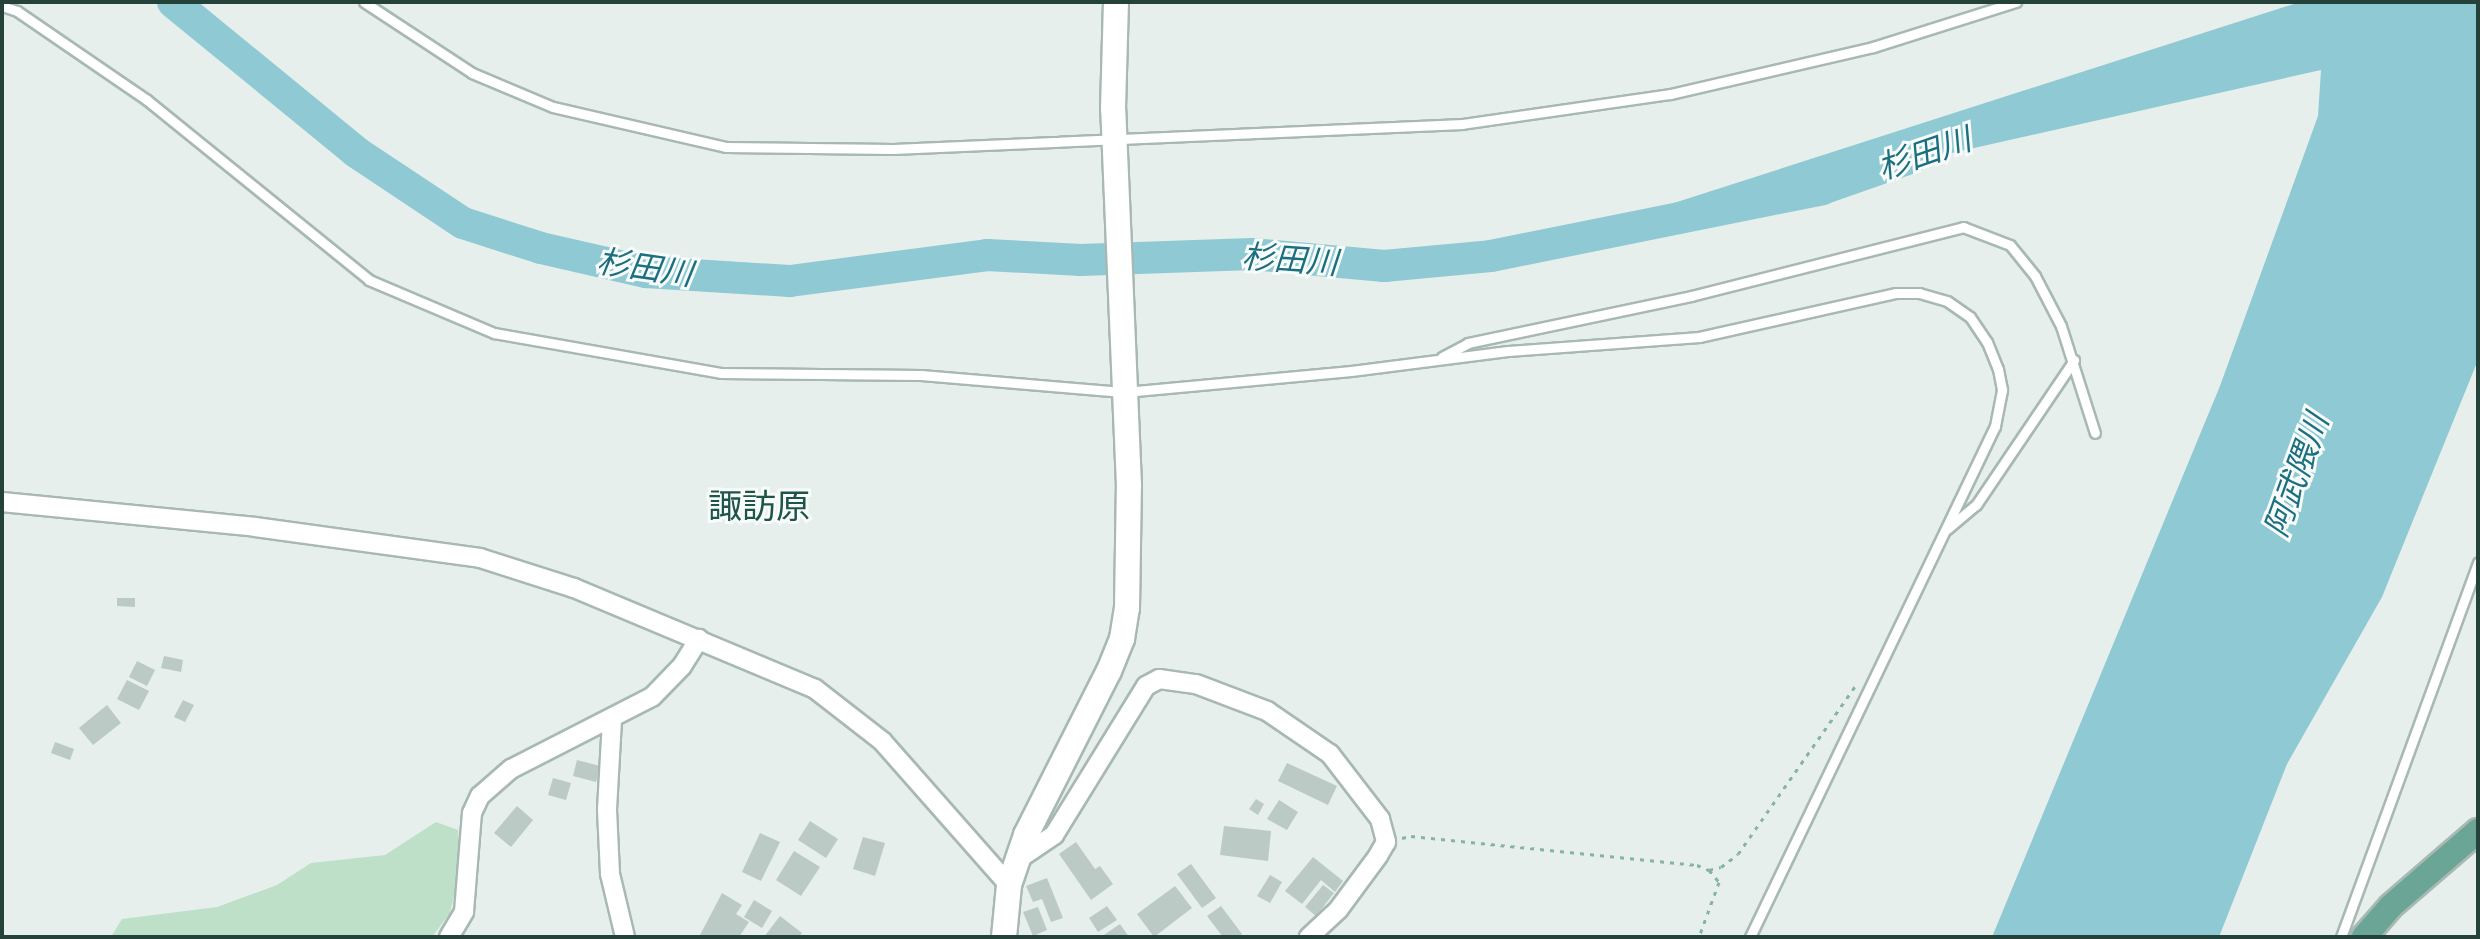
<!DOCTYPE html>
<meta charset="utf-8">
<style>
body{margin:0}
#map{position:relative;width:2480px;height:939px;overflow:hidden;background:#e6efeb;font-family:"PT Sans Narrow","Noto Sans JP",sans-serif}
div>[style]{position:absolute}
.green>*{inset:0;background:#bfe0c8}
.water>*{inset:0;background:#8ec9d4}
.river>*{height:32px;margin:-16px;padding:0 16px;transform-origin:16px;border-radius:16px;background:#8ec9d4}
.building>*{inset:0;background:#bbcac4}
.path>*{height:3px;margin-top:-1.5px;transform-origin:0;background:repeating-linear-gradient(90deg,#86b3a5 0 4px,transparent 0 10px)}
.roads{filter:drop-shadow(2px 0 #a8b8b2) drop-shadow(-2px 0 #a8b8b2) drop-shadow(0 2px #a8b8b2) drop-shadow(0 -2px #a8b8b2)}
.lane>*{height:9px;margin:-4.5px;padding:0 4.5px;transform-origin:4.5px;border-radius:4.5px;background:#fff}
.street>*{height:18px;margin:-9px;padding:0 9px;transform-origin:9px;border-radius:9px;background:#fff}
.secondary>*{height:24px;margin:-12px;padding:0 12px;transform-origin:12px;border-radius:12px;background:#fff}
.primary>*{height:24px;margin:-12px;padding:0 12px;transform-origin:12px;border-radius:12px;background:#6aa596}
span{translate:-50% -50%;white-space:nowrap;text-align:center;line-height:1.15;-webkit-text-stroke:6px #f7fbf9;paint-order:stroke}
.water-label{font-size:32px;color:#1c6f80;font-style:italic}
.quarter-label{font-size:34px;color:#1f5548}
.frame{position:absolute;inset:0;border:4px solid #24423a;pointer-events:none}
</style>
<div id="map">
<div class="green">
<i style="clip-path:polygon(436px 822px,458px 830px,461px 868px,450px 913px,432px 937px,111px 937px,122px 919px,217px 907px,277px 885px,311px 863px,385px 855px)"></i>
</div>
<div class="water">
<i style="clip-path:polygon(2300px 2px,2478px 2px,2478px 360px,2382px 597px,2287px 764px,2219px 937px,1992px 937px,2220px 386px,2318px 116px,2321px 70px,1546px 244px)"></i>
</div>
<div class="river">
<i style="left:173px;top:2px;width:237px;rotate:39.3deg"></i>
<i style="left:356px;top:152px;width:128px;rotate:33.6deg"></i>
<i style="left:463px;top:223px;width:82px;rotate:17.8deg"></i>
<i style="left:541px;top:248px;width:108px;rotate:12.9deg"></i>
<i style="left:646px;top:272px;width:144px;rotate:3.6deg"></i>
<i style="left:790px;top:281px;width:199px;rotate:-7.5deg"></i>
<i style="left:987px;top:255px;width:94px;rotate:3deg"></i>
<i style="left:1081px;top:260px;width:171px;rotate:-2deg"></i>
<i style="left:1252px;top:254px;width:133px;rotate:5.2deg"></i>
<i style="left:1384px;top:266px;width:107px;rotate:-5.3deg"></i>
<i style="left:1491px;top:256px;width:338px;rotate:-11.4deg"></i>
<i style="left:1822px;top:189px;width:96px;rotate:-19.4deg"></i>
</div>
<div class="building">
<i style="clip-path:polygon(117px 598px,135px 598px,135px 607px,117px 606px)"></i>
<i style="clip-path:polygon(164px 656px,183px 660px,181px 672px,161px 668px)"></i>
<i style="clip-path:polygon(137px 661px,155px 670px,147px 686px,129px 677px)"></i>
<i style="clip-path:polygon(127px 680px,149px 691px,139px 710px,117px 699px)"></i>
<i style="clip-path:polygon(183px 700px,194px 705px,185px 722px,174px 717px)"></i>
<i style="clip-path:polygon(107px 705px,121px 723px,93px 745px,79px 728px)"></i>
<i style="clip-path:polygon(55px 742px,74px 749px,70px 760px,51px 753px)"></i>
<i style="clip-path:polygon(577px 760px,600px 766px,596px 782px,573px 776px)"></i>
<i style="clip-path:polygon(1287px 763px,1337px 786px,1328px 805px,1278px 781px)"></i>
<i style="clip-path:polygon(553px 778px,571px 783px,566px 800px,548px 795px)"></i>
<i style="clip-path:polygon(1256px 799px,1264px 804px,1258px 815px,1249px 809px)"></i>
<i style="clip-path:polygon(1279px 800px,1298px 812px,1287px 830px,1267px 819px)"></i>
<i style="clip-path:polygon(517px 806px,533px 820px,511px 847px,494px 833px)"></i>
<i style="clip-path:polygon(810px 821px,838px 839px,826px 858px,798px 840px)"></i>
<i style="clip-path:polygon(1224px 826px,1271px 831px,1268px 861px,1220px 855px)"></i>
<i style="clip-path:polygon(760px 833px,780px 842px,761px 881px,742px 872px)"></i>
<i style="clip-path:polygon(863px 837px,885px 843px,875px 876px,853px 869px)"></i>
<i style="clip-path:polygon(1076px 842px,1095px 869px,1100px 866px,1113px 884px,1091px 900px,1059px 854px)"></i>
<i style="clip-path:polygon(794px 851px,820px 867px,801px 896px,776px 880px)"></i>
<i style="clip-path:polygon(1313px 857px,1343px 881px,1335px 892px,1321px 880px,1302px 904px,1285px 891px)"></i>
<i style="clip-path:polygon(1191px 864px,1216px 898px,1202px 908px,1177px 874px)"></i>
<i style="clip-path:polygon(1270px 875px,1282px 882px,1270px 903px,1257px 896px)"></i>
<i style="clip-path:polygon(1047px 878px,1063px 918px,1051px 922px,1042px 899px,1033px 902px,1026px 886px)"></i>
<i style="clip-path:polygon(1323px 885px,1334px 893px,1316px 916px,1305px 907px)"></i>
<i style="clip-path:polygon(1175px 886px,1192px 908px,1154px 937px,1137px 914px)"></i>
<i style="clip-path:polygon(722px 893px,742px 905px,736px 914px,749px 922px,739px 937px,699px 937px)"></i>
<i style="clip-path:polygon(754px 900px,772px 911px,762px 928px,744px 917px)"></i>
<i style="clip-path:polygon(1107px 906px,1117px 920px,1098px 932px,1089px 918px)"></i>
<i style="clip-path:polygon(1221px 906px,1242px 934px,1239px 937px,1223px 937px,1207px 916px)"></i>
<i style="clip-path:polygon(1038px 907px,1047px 930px,1033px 936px,1023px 912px)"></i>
<i style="clip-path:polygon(780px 916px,802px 933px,799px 937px,764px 937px)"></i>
<i style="clip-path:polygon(1120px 924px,1129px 937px,1101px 937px)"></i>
</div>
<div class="path">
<i style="left:1402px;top:838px;width:9px;rotate:-13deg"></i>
<i style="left:1411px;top:836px;width:287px;rotate:5.8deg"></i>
<i style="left:1697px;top:865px;width:13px;rotate:23deg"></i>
<i style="left:1709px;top:870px;width:16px;rotate:50deg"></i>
<i style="left:1719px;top:882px;width:59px;rotate:110deg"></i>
<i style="left:1709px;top:870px;width:12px;rotate:-14deg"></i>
<i style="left:1721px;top:867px;width:21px;rotate:-37deg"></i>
<i style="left:1738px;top:854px;width:206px;rotate:-55.1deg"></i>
</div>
<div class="roads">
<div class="lane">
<i style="left:364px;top:2px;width:129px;rotate:33.3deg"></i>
<i style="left:472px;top:73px;width:88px;rotate:22.8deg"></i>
<i style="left:553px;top:107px;width:178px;rotate:13deg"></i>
<i style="left:726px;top:147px;width:167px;rotate:0.7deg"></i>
<i style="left:893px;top:149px;width:570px;rotate:-2.52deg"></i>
<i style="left:1462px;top:124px;width:210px;rotate:-8.2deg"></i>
<i style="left:1670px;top:94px;width:208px;rotate:-13deg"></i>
<i style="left:1873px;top:47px;width:150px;rotate:-17.5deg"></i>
<i style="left:2px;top:6px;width:16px;rotate:18deg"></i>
<i style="left:17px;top:11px;width:158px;rotate:34.4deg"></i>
<i style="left:147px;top:100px;width:286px;rotate:39deg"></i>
<i style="left:369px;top:280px;width:136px;rotate:23deg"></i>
<i style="left:494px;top:333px;width:230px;rotate:10deg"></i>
<i style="left:721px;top:373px;width:200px;rotate:0.6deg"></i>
<i style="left:921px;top:375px;width:205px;rotate:4.8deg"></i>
<i style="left:1125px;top:392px;width:227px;rotate:-5.3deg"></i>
<i style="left:1351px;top:371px;width:158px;rotate:-7.3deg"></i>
<i style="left:1508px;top:351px;width:192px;rotate:-4.2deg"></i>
<i style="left:1699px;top:337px;width:202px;rotate:-12.6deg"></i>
<i style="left:1896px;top:293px;width:23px"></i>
<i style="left:1919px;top:293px;width:29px;rotate:16deg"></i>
<i style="left:1947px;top:301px;width:28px;rotate:35deg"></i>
<i style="left:1970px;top:317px;width:30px;rotate:56deg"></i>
<i style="left:1987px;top:342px;width:29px;rotate:68deg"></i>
<i style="left:1998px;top:369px;width:21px;rotate:79deg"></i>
<i style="left:2002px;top:390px;width:37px;rotate:101deg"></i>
<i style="left:1995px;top:426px;width:567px;rotate:115.62deg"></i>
<i style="left:1442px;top:357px;width:30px;rotate:-28deg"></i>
<i style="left:1468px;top:343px;width:228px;rotate:-11.9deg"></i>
<i style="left:1691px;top:296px;width:281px;rotate:-14.2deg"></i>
<i style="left:1963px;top:227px;width:50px;rotate:21deg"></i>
<i style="left:2010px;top:245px;width:40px;rotate:51deg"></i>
<i style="left:2035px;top:276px;width:56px;rotate:62.5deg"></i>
<i style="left:2061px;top:326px;width:112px;rotate:72.4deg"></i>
<i style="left:1947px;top:529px;width:38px;rotate:-40deg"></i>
<i style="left:1976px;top:505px;width:175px;rotate:-55.9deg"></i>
<i style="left:2341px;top:937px;width:399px;rotate:-69.9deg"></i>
</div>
<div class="street">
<i style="left:2px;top:502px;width:254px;rotate:5.6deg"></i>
<i style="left:255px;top:527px;width:227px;rotate:7.8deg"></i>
<i style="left:480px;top:558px;width:99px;rotate:17.7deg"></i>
<i style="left:574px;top:588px;width:261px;rotate:22.7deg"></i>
<i style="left:815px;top:689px;width:85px;rotate:37.8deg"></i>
<i style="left:882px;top:741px;width:192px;rotate:48.6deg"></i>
<i style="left:612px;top:720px;width:90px;rotate:93.2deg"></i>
<i style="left:607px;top:810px;width:64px;rotate:87.3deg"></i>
<i style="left:610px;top:874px;width:65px;rotate:76.6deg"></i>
<i style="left:1017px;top:860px;width:45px;rotate:-34deg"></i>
<i style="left:1054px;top:835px;width:175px;rotate:-58.3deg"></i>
<i style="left:1146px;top:686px;width:15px;rotate:-28deg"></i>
<i style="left:1159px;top:679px;width:37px;rotate:8deg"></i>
<i style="left:1196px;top:684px;width:76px;rotate:20.8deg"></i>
<i style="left:1267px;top:711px;width:76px;rotate:34.3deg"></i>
<i style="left:1330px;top:754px;width:82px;rotate:52.4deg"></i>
<i style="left:1380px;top:819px;width:24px;rotate:75deg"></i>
<i style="left:1386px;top:842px;width:16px;rotate:120deg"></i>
<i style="left:1378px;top:856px;width:67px;rotate:126.5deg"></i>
<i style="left:1338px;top:910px;width:40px;rotate:137deg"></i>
<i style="left:449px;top:937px;width:29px;rotate:-59deg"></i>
<i style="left:464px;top:912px;width:99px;rotate:-85.4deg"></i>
<i style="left:472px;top:813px;width:19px;rotate:-65deg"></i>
<i style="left:480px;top:796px;width:41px;rotate:-41.1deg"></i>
<i style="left:511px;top:769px;width:158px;rotate:-27.1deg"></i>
<i style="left:652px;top:697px;width:43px;rotate:-45.9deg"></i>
<i style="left:682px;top:666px;width:32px;rotate:-58deg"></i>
</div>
<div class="secondary">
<i style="left:1004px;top:937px;width:52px;rotate:-84.5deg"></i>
<i style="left:1009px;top:885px;width:53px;rotate:-71.2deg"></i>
<i style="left:1026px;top:835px;width:184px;rotate:-63.2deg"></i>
<i style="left:1109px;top:671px;width:35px;rotate:-68deg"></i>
<i style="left:1122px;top:639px;width:31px;rotate:-81deg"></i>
<i style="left:1127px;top:608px;width:122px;rotate:-89.1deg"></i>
<i style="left:1129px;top:486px;width:377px;rotate:-92.4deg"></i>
<i style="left:1113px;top:109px;width:107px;rotate:-88.4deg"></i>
</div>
<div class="primary">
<i style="left:2364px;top:937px;width:41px;rotate:-48.9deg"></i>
<i style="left:2391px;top:906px;width:115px;rotate:-40.8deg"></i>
</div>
</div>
<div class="water-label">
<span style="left:1924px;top:153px;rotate:-19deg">杉田川</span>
<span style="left:1290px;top:259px;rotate:4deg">杉田川</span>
<span style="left:645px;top:267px;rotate:8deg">杉田川</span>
<span style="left:2296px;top:475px;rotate:-70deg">阿武隈川</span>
</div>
<div class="quarter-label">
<span style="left:759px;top:506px">諏訪原</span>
</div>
<div class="frame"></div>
</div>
